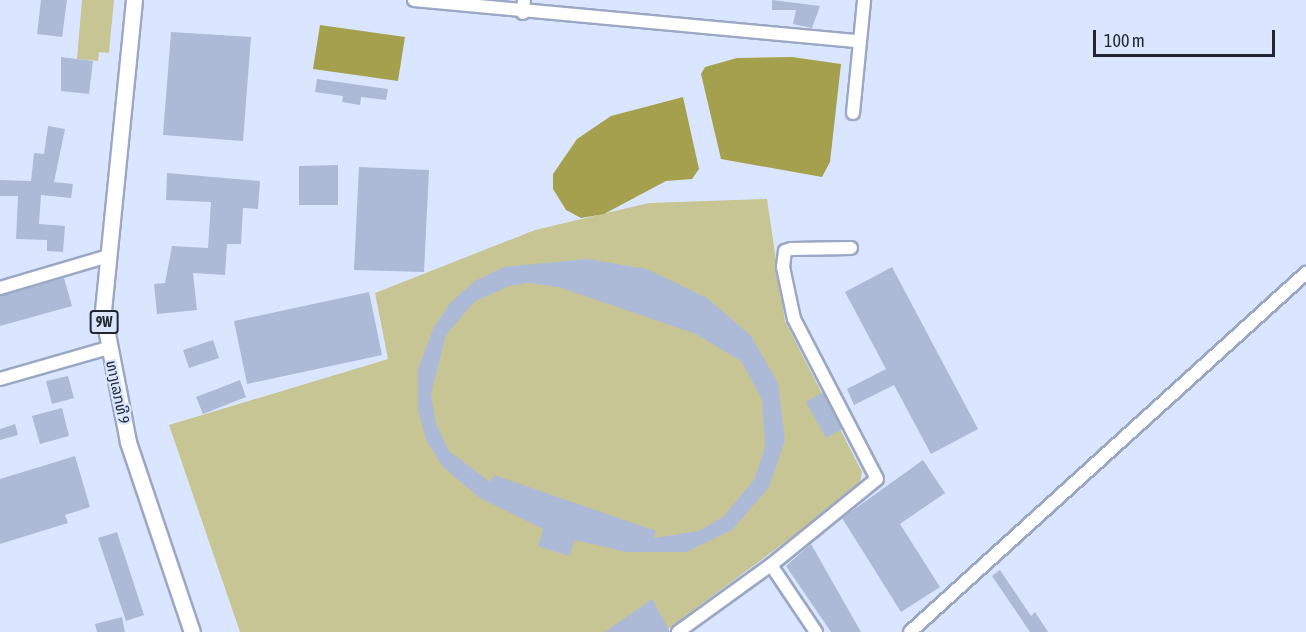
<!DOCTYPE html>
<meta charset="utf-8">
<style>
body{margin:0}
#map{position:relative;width:1306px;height:632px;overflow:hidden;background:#dae6ff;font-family:"Asap Condensed","Noto Sans Lao",sans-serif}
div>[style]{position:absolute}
.green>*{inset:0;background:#c7c593}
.water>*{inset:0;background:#a5a04e}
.building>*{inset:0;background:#acbad7}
.roads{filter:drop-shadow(2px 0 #9aa8c5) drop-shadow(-2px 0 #9aa8c5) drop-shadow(0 2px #9aa8c5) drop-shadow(0 -2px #9aa8c5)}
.minor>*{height:12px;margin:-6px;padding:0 6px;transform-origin:6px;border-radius:6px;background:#fff}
.major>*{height:15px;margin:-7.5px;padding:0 7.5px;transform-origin:7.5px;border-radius:7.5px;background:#fff}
span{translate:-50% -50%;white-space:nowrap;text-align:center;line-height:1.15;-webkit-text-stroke:4.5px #dae6ff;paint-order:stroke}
.shield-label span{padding:2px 4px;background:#dae6ff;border:2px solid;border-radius:4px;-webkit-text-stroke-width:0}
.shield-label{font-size:14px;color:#212631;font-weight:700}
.street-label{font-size:15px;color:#212631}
.scale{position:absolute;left:1093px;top:30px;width:182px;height:27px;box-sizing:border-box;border:3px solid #212631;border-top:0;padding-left:8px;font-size:18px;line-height:21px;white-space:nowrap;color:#212631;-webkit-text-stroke:4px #dae6ff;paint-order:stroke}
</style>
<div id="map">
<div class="green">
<i style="clip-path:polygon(82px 0,114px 0,109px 53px,99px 52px,98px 61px,77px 59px)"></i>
<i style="clip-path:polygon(767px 199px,785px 321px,862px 472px,859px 487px,664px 632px,240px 632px,169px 425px,388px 359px,375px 293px,535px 230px,649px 203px)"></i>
</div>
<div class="water">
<i style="clip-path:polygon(320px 25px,405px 37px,398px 81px,313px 69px)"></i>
<i style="clip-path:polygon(792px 57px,841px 64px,830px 162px,822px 177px,721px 159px,701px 74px,705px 67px,737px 58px)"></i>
<i style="clip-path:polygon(683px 97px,699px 169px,692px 179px,666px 181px,604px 214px,581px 218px,566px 210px,553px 189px,553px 174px,577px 139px,611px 116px)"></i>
</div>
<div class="building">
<i style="clip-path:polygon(41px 0,67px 0,62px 37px,37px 34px)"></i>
<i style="clip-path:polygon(772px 0,820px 6px,812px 28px,793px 24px,796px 10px,772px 10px)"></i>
<i style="clip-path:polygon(171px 32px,251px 37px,243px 141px,163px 135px)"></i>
<i style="clip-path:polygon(61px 57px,93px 61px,89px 94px,61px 91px)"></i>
<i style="clip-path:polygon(317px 79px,388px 89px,386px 100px,361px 97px,360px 105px,342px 102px,343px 96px,315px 92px)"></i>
<i style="clip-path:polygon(48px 126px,65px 129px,54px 182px,73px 184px,71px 198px,41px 195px,39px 224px,65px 226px,63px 252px,47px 251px,47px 240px,16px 239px,18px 196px,0 196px,0 180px,31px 181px,34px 153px,44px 154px)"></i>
<i style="clip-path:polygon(338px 165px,338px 205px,299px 205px,299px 166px)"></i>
<i style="clip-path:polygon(359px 167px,429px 170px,424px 272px,354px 270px)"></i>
<i style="clip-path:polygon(167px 173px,260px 181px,258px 209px,243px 208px,241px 244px,227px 244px,225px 275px,193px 273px,197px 310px,157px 314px,154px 284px,165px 283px,172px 246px,208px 248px,211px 202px,166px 200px)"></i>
<i style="clip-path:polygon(evenodd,587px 259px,647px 269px,707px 298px,751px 336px,778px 383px,785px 440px,769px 487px,732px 530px,686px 552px,627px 552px,575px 540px,569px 556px,538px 546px,543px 529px,480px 498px,443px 467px,426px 440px,418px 409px,418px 369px,434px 327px,451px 302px,475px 281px,504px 267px,587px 259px,528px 283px,559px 287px,696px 334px,741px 361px,762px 399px,765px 447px,754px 480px,723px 517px,699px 531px,654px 538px,656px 531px,494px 475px,490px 482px,449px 451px,436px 424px,431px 394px,446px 335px,474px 302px,509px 286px,528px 283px)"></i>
<i style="clip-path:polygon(892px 267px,978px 429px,931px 454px,894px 385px,854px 405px,847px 389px,886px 369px,845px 292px)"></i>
<i style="clip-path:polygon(64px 278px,72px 306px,0 326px,0 296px)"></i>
<i style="clip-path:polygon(369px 292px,382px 355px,247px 384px,234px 321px)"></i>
<i style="clip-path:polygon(213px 340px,219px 358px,189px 368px,183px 350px)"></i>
<i style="clip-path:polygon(68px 376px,74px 398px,52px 404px,46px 381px)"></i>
<i style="clip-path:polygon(240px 380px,246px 397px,203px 414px,196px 397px)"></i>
<i style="clip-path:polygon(823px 392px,842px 429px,826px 438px,806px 402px)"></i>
<i style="clip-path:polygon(62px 408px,69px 436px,40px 444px,32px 416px)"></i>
<i style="clip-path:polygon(15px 424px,18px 435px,0 440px,0 429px)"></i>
<i style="clip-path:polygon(75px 456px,90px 507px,65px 515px,68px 523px,0 544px,0 479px)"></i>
<i style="clip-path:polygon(923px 460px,945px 493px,900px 524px,940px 587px,901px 612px,842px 518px)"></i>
<i style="clip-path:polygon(117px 532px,144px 615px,126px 621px,98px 538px)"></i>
<i style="clip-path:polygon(811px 544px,861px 632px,831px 632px,786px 566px)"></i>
<i style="clip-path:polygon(1000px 570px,1031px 616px,1035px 612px,1048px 632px,1030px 632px,992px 576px)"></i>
<i style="clip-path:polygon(652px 599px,670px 632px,605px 632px)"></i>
<i style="clip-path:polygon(122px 617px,125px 632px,97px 632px,95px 624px)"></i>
</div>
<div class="roads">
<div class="minor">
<i style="left:414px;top:0;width:446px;rotate:5.3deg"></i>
<i style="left:523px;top:13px;width:13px;rotate:-86deg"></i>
<i style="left:853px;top:113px;width:114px;rotate:-84.4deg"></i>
<i style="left:0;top:288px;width:113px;rotate:-16.5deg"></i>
<i style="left:0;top:379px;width:112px;rotate:-16deg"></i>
<i style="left:771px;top:565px;width:136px;rotate:-39.1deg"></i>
<i style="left:877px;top:479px;width:180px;rotate:-117.4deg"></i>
<i style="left:794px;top:319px;width:53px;rotate:-101.9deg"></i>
<i style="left:783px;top:267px;width:16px;rotate:-83deg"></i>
<i style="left:785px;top:251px;width:6px;rotate:-18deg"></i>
<i style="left:791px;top:249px;width:60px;rotate:-1deg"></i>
<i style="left:678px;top:632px;width:115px;rotate:-35.8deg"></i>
<i style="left:771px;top:565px;width:81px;rotate:56.1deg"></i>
<i style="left:910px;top:632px;width:535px;rotate:-42.19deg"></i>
</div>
<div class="major">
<i style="left:134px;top:0;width:315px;rotate:95.7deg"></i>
<i style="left:103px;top:313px;width:131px;rotate:79deg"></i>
<i style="left:128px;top:442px;width:200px;rotate:71.4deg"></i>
</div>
</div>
<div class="shield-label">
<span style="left:104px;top:322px">9W</span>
</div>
<div class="street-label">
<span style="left:118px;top:392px;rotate:78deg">ທາງເລກທີ 9</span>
</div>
<div class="scale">100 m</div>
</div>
